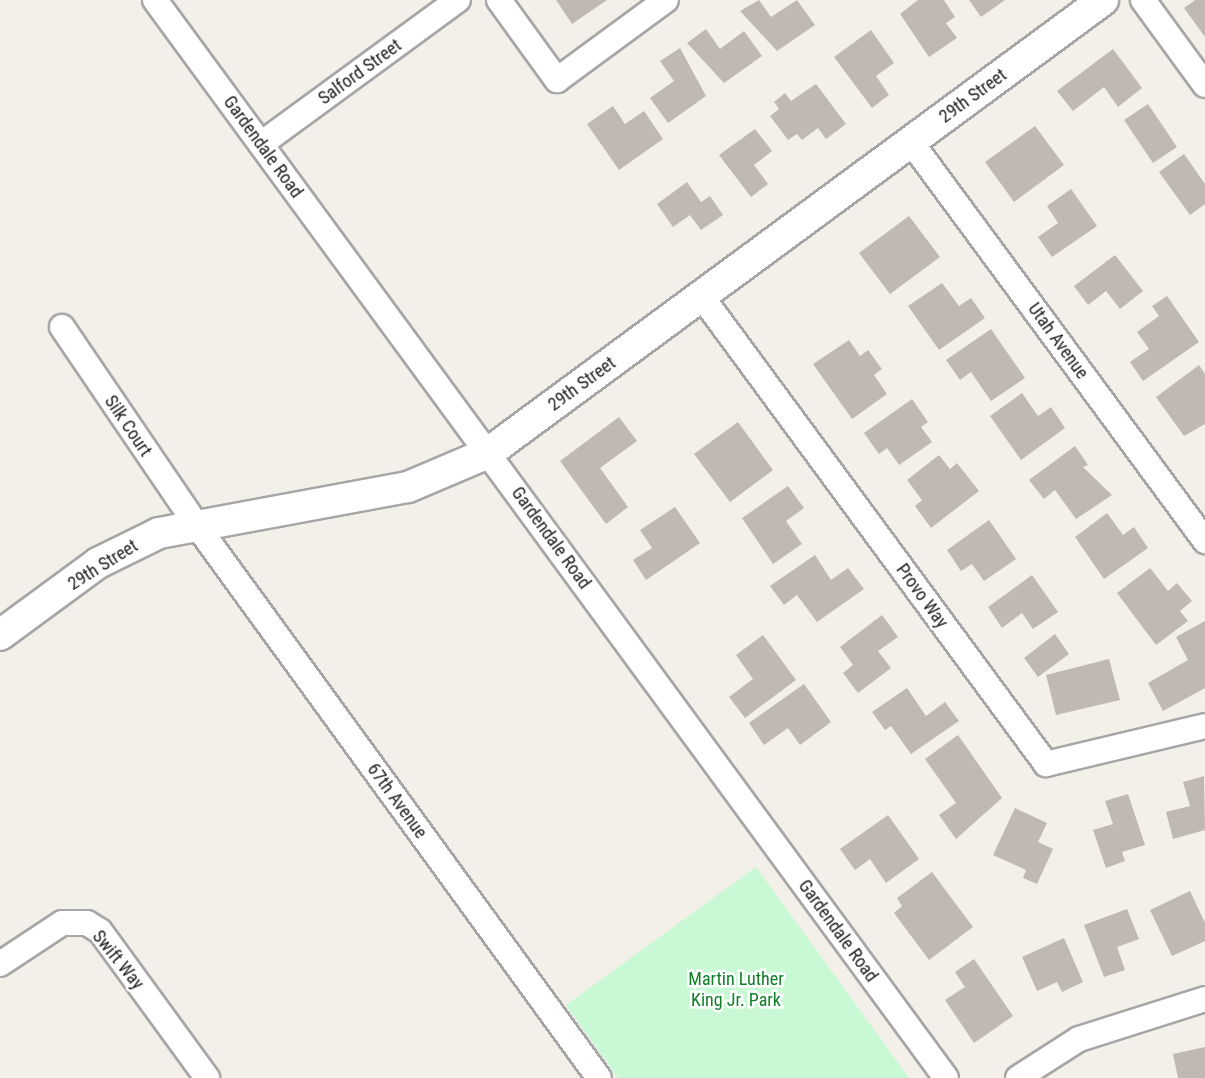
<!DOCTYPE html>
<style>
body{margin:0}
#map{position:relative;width:1205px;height:1078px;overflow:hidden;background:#f2f0e9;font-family:"Roboto Condensed",sans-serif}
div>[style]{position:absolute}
.park>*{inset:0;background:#c9f9d4}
.building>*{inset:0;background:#bfb9b2}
.roads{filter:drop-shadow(2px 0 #a6a6a6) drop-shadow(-2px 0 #a6a6a6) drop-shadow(0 2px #a6a6a6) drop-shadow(0 -2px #a6a6a6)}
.minor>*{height:24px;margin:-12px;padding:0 12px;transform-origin:12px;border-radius:12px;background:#fff}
.tertiary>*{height:30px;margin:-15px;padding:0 15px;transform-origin:15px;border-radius:15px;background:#fff}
span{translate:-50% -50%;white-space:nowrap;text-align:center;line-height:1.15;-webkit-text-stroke:5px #fff;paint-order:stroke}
.street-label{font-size:18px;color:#222}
.park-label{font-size:18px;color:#0f8029}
</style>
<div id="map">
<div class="park">
<i style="clip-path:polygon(756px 867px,909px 1078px,618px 1078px,566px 1005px)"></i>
</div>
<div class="building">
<i style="clip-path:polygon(556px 0,607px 0,572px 24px)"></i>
<i style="clip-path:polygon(759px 0,771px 17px,797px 0,815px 25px,777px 51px,740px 11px)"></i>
<i style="clip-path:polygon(918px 0,944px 0,955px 17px,946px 23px,957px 38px,929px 57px,900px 14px)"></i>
<i style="clip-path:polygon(969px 0,1005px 0,981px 17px)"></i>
<i style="clip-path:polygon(1195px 0,1205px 0,1205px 37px,1184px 8px)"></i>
<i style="clip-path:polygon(706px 29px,720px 49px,744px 31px,762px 56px,724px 83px,687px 43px)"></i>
<i style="clip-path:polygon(871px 30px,894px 63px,876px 76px,889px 95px,872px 108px,834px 57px)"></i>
<i style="clip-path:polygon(680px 48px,706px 96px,668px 123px,650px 98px,674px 81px,660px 61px)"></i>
<i style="clip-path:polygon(1113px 49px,1142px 88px,1118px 107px,1104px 87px,1073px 111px,1057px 91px)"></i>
<i style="clip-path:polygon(816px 84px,846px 124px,826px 139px,818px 128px,802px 140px,797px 134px,788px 140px,770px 116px,779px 109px,774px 102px,785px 93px,791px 101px)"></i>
<i style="clip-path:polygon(1148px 104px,1177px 147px,1153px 163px,1124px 120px)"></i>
<i style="clip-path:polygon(613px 106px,625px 124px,644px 111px,663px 139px,619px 170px,587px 124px)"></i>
<i style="clip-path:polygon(1035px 126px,1064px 165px,1014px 202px,985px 162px)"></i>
<i style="clip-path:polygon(755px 129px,772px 151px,754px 165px,768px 184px,751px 197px,719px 155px)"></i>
<i style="clip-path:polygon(1184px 154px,1205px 184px,1205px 204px,1190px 215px,1159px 172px)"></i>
<i style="clip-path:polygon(687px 182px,701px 202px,710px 196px,723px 215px,701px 230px,690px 215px,673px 227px,657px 204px)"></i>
<i style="clip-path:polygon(1071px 189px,1097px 226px,1052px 257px,1038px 237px,1058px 223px,1047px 206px)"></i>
<i style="clip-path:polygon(909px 216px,940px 257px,890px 294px,859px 253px)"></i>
<i style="clip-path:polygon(1115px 255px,1143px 291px,1120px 309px,1106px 291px,1088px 305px,1074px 286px)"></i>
<i style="clip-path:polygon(942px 283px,959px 306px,971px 298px,985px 318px,939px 350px,908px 306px)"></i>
<i style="clip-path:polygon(1167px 296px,1199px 342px,1143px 381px,1130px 362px,1149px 349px,1137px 332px,1159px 316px,1152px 306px)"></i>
<i style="clip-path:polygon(991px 329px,1025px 378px,991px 401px,971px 372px,960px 380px,946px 360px)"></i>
<i style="clip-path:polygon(849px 340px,860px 356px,868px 350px,882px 369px,874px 375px,887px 394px,852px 419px,813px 364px)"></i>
<i style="clip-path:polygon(1199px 365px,1205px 374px,1205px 424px,1184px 436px,1156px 397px)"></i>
<i style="clip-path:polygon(1022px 393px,1038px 416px,1051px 407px,1065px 428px,1021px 460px,990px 416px)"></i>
<i style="clip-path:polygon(912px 399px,928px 422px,921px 427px,932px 442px,899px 465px,887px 448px,879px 454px,864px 433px)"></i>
<i style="clip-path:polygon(619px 417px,637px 441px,600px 468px,628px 507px,606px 524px,560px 461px)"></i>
<i style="clip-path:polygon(738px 422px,773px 470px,730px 502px,694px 454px)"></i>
<i style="clip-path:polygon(1075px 446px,1088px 465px,1083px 467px,1112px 495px,1076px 519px,1055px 490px,1044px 499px,1029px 480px)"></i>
<i style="clip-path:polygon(939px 455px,950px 469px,957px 463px,979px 491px,931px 528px,915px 506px,922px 500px,907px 480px)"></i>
<i style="clip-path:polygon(788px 486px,804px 508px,786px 521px,802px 544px,773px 564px,742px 518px)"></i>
<i style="clip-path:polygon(675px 507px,700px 543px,646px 580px,633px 560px,652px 548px,640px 530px)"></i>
<i style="clip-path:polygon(1107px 513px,1123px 535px,1134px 527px,1148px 548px,1104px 579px,1075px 537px)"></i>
<i style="clip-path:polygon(989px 520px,1016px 559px,984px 581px,972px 564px,961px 571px,947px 550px)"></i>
<i style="clip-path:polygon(815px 555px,831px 580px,848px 568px,864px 589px,817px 622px,797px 595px,784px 605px,770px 586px)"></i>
<i style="clip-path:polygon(1150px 568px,1168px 591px,1177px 583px,1192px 601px,1180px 611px,1188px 621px,1156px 645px,1117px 593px)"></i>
<i style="clip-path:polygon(1032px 575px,1058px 612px,1033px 629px,1022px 613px,1002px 628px,988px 607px)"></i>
<i style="clip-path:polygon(882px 615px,898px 637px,878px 651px,891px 668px,858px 693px,843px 673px,853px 665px,840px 647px)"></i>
<i style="clip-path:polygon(1205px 621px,1205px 688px,1163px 711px,1148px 683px,1188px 660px,1176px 637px)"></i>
<i style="clip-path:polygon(1055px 634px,1069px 654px,1038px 677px,1024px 658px)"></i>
<i style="clip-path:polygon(763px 635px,796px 680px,745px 718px,729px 697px,753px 679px,736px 655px)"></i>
<i style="clip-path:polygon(1109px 659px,1120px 700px,1056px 715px,1046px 675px)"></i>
<i style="clip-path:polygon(804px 684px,831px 722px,800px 745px,788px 728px,764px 745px,749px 723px)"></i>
<i style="clip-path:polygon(907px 688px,926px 716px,945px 702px,959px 721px,911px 754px,891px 726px,885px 730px,872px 712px)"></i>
<i style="clip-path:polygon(958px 735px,1002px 798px,956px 839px,939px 815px,956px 803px,925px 759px)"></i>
<i style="clip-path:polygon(1204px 776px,1205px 830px,1173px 839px,1166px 812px,1190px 806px,1183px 782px)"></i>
<i style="clip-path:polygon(1128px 794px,1145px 845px,1122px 852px,1125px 861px,1106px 868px,1093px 830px,1113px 824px,1105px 801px)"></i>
<i style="clip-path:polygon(1015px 808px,1047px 823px,1038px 842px,1053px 849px,1037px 884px,1023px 878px,1026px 870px,993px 855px)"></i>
<i style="clip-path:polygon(888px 815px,919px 859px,886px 883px,870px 859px,855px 870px,840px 849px)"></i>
<i style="clip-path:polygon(932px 872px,973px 927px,929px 960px,894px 913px,902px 906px,897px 898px)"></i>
<i style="clip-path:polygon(1190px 891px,1205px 923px,1205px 941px,1172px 956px,1150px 910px)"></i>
<i style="clip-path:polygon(1127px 909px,1139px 939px,1117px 947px,1125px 970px,1104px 977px,1084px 925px)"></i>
<i style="clip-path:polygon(1064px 938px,1083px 982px,1062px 992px,1057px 982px,1037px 991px,1022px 957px)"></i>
<i style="clip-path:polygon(974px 959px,1013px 1016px,974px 1043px,945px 1000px,965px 987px,955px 972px)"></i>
<i style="clip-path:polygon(1205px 1047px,1205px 1078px,1178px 1078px,1173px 1054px)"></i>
</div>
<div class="roads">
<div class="minor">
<i style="left:155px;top:0;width:1337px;rotate:53.73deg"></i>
<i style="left:499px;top:0;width:99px;rotate:54.1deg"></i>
<i style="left:557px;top:80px;width:135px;rotate:-36.3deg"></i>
<i style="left:1143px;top:0;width:105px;rotate:53.9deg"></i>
<i style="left:911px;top:142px;width:496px;rotate:53.6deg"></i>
<i style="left:261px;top:144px;width:244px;rotate:-36.2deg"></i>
<i style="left:702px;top:297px;width:580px;rotate:53.62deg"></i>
<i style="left:1046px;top:764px;width:163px;rotate:-13.4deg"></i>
<i style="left:62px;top:327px;width:237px;rotate:55.8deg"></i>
<i style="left:195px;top:523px;width:686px;rotate:53.95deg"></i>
<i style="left:0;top:964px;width:74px;rotate:-33.5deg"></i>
<i style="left:62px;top:923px;width:25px"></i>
<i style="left:87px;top:923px;width:15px;rotate:32deg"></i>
<i style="left:100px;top:931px;width:182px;rotate:53.9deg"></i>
<i style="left:1018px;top:1078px;width:72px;rotate:-32.6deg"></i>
<i style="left:1079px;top:1039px;width:132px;rotate:-17.6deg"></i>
</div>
<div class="tertiary">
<i style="left:0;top:635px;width:122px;rotate:-36.3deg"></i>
<i style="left:98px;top:563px;width:68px;rotate:-26.2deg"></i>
<i style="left:159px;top:533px;width:253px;rotate:-10.5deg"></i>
<i style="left:408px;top:487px;width:87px;rotate:-23deg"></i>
<i style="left:488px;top:453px;width:764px;rotate:-36.37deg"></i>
</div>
</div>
<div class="street-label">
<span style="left:360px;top:72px;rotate:-36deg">Salford Street</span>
<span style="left:973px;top:96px;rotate:-36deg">29th Street</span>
<span style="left:263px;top:147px;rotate:54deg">Gardendale Road</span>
<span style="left:1058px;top:341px;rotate:54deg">Utah Avenue</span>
<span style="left:582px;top:384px;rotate:-36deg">29th Street</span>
<span style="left:128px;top:426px;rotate:56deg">Silk Court</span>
<span style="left:551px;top:538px;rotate:54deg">Gardendale Road</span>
<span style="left:103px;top:565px;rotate:-32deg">29th Street</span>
<span style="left:922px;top:596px;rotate:54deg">Provo Way</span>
<span style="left:397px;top:801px;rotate:54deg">67th Avenue</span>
<span style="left:838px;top:931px;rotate:54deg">Gardendale Road</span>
<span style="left:118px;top:960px;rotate:51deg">Swift Way</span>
</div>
<div class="park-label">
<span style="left:736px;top:990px">Martin Luther<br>King Jr. Park</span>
</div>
</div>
